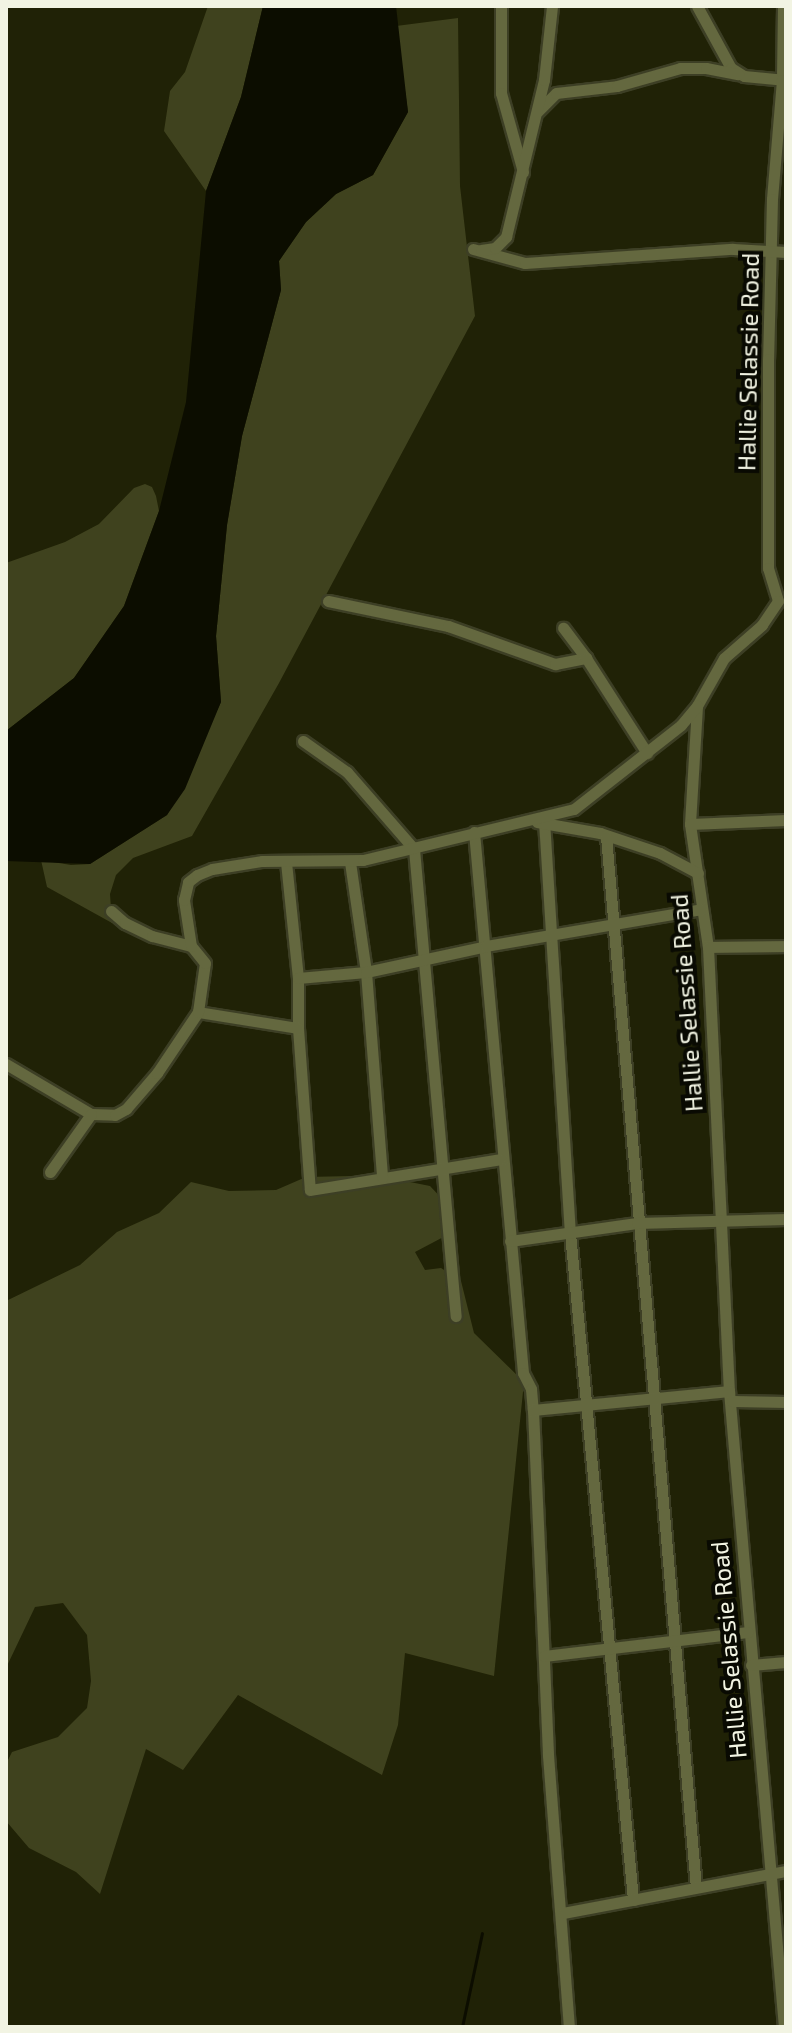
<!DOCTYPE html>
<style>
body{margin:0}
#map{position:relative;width:792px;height:2033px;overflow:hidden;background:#202206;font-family:"Exo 2",sans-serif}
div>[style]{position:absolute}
.green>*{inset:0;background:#3f421e}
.water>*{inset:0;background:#0c0d00}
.stream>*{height:3px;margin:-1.5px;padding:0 1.5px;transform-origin:1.5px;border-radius:1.5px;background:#0c0d00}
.roads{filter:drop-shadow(2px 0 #3d3f25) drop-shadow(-2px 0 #3d3f25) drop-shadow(0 2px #3d3f25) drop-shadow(0 -2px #3d3f25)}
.minor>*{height:11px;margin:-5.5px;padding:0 5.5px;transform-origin:5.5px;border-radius:5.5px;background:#64683f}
span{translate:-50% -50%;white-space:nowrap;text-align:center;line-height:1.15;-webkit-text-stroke:8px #090a02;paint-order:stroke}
.street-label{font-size:24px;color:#f2f4e3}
.frame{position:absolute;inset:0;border:8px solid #f2f4e3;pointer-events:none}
</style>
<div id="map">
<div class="green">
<i style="clip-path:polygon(208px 6px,263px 6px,241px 97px,206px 191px,164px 131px,170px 91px,185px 72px)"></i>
<i style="clip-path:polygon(458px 18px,460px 186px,475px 316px,279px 683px,192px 836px,133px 858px,116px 875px,110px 894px,112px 923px,47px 887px,41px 860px,71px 865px,90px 864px,167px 815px,221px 702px,216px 636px,227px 525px,242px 436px,281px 290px,279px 261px,306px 222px,336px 194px,373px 175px,408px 112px,396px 26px)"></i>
<i style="clip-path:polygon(145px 484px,152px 487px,156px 496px,159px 511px,124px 606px,74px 678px,6px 731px,6px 563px,65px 542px,99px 524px,134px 488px)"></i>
<i style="clip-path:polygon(352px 1176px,395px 1179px,430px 1186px,448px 1205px,451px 1233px,415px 1252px,425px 1270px,441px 1268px,461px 1281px,474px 1333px,524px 1382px,494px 1676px,405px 1653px,398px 1725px,382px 1775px,238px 1695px,183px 1770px,146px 1749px,100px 1894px,76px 1872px,29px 1848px,6px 1821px,6px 1764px,12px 1752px,58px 1737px,87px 1708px,91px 1681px,87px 1635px,63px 1603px,35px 1607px,6px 1668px,6px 1301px,80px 1265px,117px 1232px,159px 1213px,191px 1182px,229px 1191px,276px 1190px,306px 1177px)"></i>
</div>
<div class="water">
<i style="clip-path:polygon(263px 6px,396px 6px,408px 112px,373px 175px,336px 194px,306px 222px,279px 261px,281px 290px,242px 436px,227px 525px,216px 636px,221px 702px,185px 789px,167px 815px,90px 864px,6px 861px,6px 731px,74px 678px,124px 606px,159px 511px,186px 402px,206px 191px,241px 97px)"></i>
</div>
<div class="stream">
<i style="left:462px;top:2027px;width:96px;rotate:-78deg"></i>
</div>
<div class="roads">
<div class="minor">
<i style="left:501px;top:6px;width:87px;rotate:90deg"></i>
<i style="left:501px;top:93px;width:82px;rotate:74.4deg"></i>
<i style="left:697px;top:6px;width:71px;rotate:61.3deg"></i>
<i style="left:731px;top:68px;width:15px;rotate:32deg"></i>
<i style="left:744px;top:76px;width:42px;rotate:5.4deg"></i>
<i style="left:783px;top:6px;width:74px;rotate:90.8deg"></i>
<i style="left:782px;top:80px;width:119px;rotate:94.8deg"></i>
<i style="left:772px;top:199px;width:160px;rotate:91.4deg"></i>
<i style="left:768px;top:359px;width:209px;rotate:90deg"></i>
<i style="left:768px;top:568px;width:34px;rotate:73deg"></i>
<i style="left:778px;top:601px;width:29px;rotate:124deg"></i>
<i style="left:762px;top:625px;width:50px;rotate:139deg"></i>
<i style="left:724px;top:658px;width:55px;rotate:119.4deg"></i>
<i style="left:697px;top:706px;width:118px;rotate:93.4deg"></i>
<i style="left:690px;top:824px;width:124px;rotate:81.7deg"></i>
<i style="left:708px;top:947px;width:444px;rotate:87.3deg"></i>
<i style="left:729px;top:1391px;width:638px;rotate:85.06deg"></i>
<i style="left:538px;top:111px;width:25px;rotate:-45deg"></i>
<i style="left:556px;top:93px;width:61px;rotate:-6.5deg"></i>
<i style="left:617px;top:86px;width:66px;rotate:-15.9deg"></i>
<i style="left:680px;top:68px;width:26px"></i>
<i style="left:706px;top:68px;width:33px;rotate:11deg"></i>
<i style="left:473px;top:249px;width:54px;rotate:15.1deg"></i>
<i style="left:525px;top:263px;width:208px;rotate:-3.9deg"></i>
<i style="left:733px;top:249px;width:53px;rotate:3.2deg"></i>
<i style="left:481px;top:250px;width:14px;rotate:-8deg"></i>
<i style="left:495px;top:248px;width:16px;rotate:-45deg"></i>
<i style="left:506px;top:237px;width:162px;rotate:-76.4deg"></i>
<i style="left:544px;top:80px;width:74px;rotate:-83.8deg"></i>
<i style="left:328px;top:601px;width:123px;rotate:11.8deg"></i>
<i style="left:448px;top:626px;width:114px;rotate:19.6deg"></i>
<i style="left:555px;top:664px;width:32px;rotate:-11deg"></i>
<i style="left:586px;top:658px;width:38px;rotate:-127deg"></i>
<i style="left:586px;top:658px;width:113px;rotate:57.3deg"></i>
<i style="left:303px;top:741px;width:54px;rotate:35.2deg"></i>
<i style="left:347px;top:772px;width:102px;rotate:49deg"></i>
<i style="left:414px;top:849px;width:469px;rotate:84.9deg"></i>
<i style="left:544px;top:821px;width:413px;rotate:86.4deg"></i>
<i style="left:570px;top:1233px;width:670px;rotate:84.6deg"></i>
<i style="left:537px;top:822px;width:64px;rotate:9.9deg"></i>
<i style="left:600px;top:833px;width:63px;rotate:18.4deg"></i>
<i style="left:660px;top:853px;width:43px;rotate:27.8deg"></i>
<i style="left:690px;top:824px;width:96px;rotate:-2.4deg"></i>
<i style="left:474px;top:832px;width:543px;rotate:84.82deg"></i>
<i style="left:523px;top:1373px;width:18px;rotate:63deg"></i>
<i style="left:531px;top:1389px;width:21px;rotate:85deg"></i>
<i style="left:533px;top:1410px;width:345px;rotate:87.5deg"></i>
<i style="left:548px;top:1755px;width:273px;rotate:85.6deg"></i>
<i style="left:606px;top:836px;width:1055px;rotate:85.11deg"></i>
<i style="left:286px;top:862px;width:117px;rotate:84.1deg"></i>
<i style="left:298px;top:978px;width:50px;rotate:90deg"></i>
<i style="left:298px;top:1028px;width:162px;rotate:85.8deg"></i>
<i style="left:310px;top:1190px;width:193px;rotate:-9.2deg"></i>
<i style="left:350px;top:862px;width:111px;rotate:81.7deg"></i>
<i style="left:366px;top:972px;width:206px;rotate:85.5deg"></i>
<i style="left:111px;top:911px;width:18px;rotate:41deg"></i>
<i style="left:125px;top:923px;width:30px;rotate:26deg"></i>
<i style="left:152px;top:936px;width:40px;rotate:14.4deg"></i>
<i style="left:708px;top:947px;width:78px;rotate:-0.7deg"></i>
<i style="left:298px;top:978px;width:68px;rotate:-5deg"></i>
<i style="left:366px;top:972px;width:123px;rotate:-12.2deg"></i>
<i style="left:486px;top:946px;width:219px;rotate:-9.7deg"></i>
<i style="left:198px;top:1012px;width:101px;rotate:9.1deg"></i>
<i style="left:6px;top:1064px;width:99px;rotate:30.5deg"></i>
<i style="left:91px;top:1114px;width:24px;rotate:2deg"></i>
<i style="left:115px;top:1115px;width:13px;rotate:-29deg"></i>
<i style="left:126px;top:1109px;width:48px;rotate:-49.3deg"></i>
<i style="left:157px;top:1073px;width:73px;rotate:-56.1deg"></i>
<i style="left:198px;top:1012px;width:49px;rotate:-81.9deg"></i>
<i style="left:205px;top:963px;width:22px;rotate:-129deg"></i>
<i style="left:191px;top:946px;width:47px;rotate:-98.7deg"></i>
<i style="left:184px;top:900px;width:18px;rotate:-77deg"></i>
<i style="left:188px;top:882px;width:11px;rotate:-38deg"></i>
<i style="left:197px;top:875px;width:16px;rotate:-22deg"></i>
<i style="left:212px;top:869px;width:51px;rotate:-9.1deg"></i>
<i style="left:262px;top:861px;width:101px;rotate:-0.6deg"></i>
<i style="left:363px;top:860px;width:217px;rotate:-13.6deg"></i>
<i style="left:574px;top:809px;width:136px;rotate:-38.1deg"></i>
<i style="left:681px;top:725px;width:25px;rotate:-50deg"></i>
<i style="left:50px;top:1172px;width:71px;rotate:-54.7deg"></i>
<i style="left:510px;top:1241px;width:128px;rotate:-8.1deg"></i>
<i style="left:637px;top:1223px;width:149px;rotate:-1.5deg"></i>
<i style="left:732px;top:1401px;width:54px;rotate:1.1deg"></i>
<i style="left:533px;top:1410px;width:197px;rotate:-5.5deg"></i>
<i style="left:544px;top:1656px;width:205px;rotate:-6.7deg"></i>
<i style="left:751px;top:1665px;width:35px;rotate:-5deg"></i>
<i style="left:563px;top:1913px;width:227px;rotate:-10.7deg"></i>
</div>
</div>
<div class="street-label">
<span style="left:748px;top:362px;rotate:-89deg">Hallie Selassie Road</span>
<span style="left:686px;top:1003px;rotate:-94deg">Hallie Selassie Road</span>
<span style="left:728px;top:1650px;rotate:-95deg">Hallie Selassie Road</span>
</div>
<div class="frame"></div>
</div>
